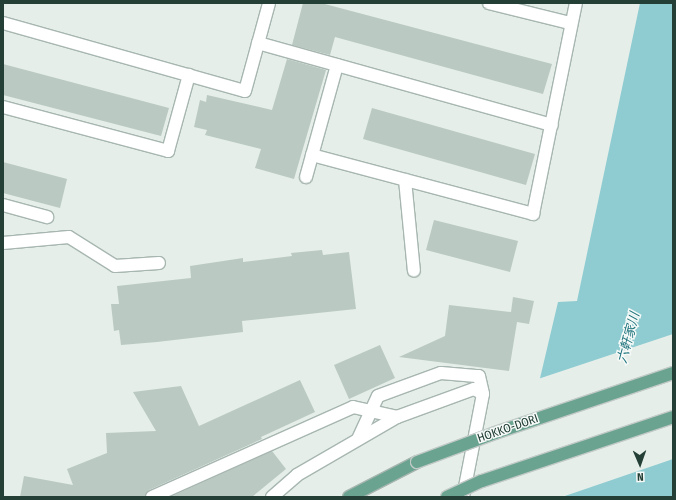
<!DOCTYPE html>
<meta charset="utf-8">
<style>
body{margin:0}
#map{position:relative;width:676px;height:500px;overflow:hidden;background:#e5eee9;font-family:"Fira Sans Condensed","Noto Sans JP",sans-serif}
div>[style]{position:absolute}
.water>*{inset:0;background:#8fccd1}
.pier>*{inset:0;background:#e5eee9}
.building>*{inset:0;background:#bac9c2}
.roads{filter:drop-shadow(1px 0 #a7b6b0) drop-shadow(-1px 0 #a7b6b0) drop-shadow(0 1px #a7b6b0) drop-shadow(0 -1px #a7b6b0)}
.service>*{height:12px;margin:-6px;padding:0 6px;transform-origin:6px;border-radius:6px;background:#fff}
.minor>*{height:12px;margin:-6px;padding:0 6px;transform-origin:6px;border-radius:6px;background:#fff}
.primary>*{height:12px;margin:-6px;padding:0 6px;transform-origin:6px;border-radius:6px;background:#6aa390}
.bridges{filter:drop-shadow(1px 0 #c2cac7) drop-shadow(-1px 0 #c2cac7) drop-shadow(0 1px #c2cac7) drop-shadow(0 -1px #c2cac7)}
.primary-bridge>*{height:12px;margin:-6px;padding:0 6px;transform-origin:6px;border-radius:6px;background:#6aa390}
span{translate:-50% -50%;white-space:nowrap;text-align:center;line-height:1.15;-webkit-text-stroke:3px #f6faf8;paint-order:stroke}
.street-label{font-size:12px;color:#244036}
.water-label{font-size:13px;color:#1e737c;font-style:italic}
.frame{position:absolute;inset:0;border:4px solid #244036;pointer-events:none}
.north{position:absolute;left:620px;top:444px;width:40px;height:40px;-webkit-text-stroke:3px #f6faf8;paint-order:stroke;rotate:178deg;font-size:11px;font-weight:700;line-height:16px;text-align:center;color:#244036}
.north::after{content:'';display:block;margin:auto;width:14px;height:18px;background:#244036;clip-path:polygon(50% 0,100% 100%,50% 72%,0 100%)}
</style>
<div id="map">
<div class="water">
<i style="clip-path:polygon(640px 3px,673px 3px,673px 497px,512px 497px,558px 302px,577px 301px)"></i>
</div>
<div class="pier">
<i style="clip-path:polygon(673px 334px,673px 459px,562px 497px,509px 497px,538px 379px)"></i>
</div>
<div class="building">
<i style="clip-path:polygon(303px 3px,321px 3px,552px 64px,543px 94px,335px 37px,330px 55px,292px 45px)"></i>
<i style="clip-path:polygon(287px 59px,326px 70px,294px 179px,255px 168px,261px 149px,205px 135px,207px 130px,194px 127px,200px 100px,206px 102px,207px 95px,272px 110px)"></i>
<i style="clip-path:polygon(3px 64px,169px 108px,161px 136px,3px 95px)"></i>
<i style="clip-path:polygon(372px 108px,535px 154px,526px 185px,363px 139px)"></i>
<i style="clip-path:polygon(3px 162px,67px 179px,60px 208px,3px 193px)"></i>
<i style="clip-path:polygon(434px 220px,518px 241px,510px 272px,426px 250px)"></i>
<i style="clip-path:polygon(322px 250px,323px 255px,349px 252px,356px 309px,242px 321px,243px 332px,157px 342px,121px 345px,119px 330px,114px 331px,111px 304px,119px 304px,117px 286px,191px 278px,190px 266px,243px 258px,243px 262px,292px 256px,291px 253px)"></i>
<i style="clip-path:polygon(513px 297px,534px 301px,529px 324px,517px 322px,509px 371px,399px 357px,445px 336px,449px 305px,511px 312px)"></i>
<i style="clip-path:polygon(380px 345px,395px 378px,349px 399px,334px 365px)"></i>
<i style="clip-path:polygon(300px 380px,315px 412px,261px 437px,262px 439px,149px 490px,145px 497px,20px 497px,24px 476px,73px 485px,67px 469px,107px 453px,106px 433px,156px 431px,133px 392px,181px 386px,199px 426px)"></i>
<i style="clip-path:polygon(272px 451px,286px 469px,252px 497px,170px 497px)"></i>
</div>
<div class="roads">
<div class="service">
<i style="left:489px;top:3px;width:83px;rotate:13.9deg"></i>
<i style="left:3px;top:23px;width:251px;rotate:15.7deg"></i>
<i style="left:245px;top:91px;width:91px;rotate:-74.7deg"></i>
<i style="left:258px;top:43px;width:305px;rotate:15.6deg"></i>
<i style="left:3px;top:107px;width:171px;rotate:14.9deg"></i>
<i style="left:168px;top:151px;width:79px;rotate:-74.6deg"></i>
<i style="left:312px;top:155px;width:229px;rotate:14.9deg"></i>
<i style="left:533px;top:214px;width:215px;rotate:-78.5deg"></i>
<i style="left:306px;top:177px;width:116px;rotate:-74.5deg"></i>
<i style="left:405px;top:180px;width:91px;rotate:84.4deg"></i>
<i style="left:3px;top:205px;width:46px;rotate:15.3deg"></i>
</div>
<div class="minor">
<i style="left:3px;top:243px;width:66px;rotate:-5.2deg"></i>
<i style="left:69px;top:237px;width:54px;rotate:32.2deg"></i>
<i style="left:115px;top:266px;width:44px;rotate:-3.9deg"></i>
<i style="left:358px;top:439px;width:47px;rotate:-65.1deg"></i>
<i style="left:378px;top:396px;width:67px;rotate:-20.1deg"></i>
<i style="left:441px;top:373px;width:38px;rotate:5deg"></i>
<i style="left:479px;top:376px;width:18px;rotate:77deg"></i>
<i style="left:483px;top:394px;width:105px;rotate:101deg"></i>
<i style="left:152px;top:497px;width:220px;rotate:-24.1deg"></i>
<i style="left:353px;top:407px;width:45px;rotate:12.8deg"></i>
<i style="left:272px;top:497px;width:33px;rotate:-41deg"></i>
<i style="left:297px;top:475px;width:116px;rotate:-30.1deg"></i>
<i style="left:397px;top:417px;width:82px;rotate:-20deg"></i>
<i style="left:474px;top:389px;width:10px;rotate:29deg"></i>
</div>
<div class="primary">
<i style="left:349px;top:497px;width:76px;rotate:-27.2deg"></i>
</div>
</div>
<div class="bridges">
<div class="primary-bridge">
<i style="left:417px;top:462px;width:83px;rotate:-20.4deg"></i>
<i style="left:495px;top:433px;width:188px;rotate:-18.6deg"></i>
<i style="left:447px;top:497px;width:38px;rotate:-25deg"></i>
<i style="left:482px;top:481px;width:201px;rotate:-18.5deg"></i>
</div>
</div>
<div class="street-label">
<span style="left:508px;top:429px;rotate:-19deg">HOKKO-DORI</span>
</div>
<div class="water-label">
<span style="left:629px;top:338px;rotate:-75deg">六軒家川</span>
</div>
<div class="frame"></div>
<div class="north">N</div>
</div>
